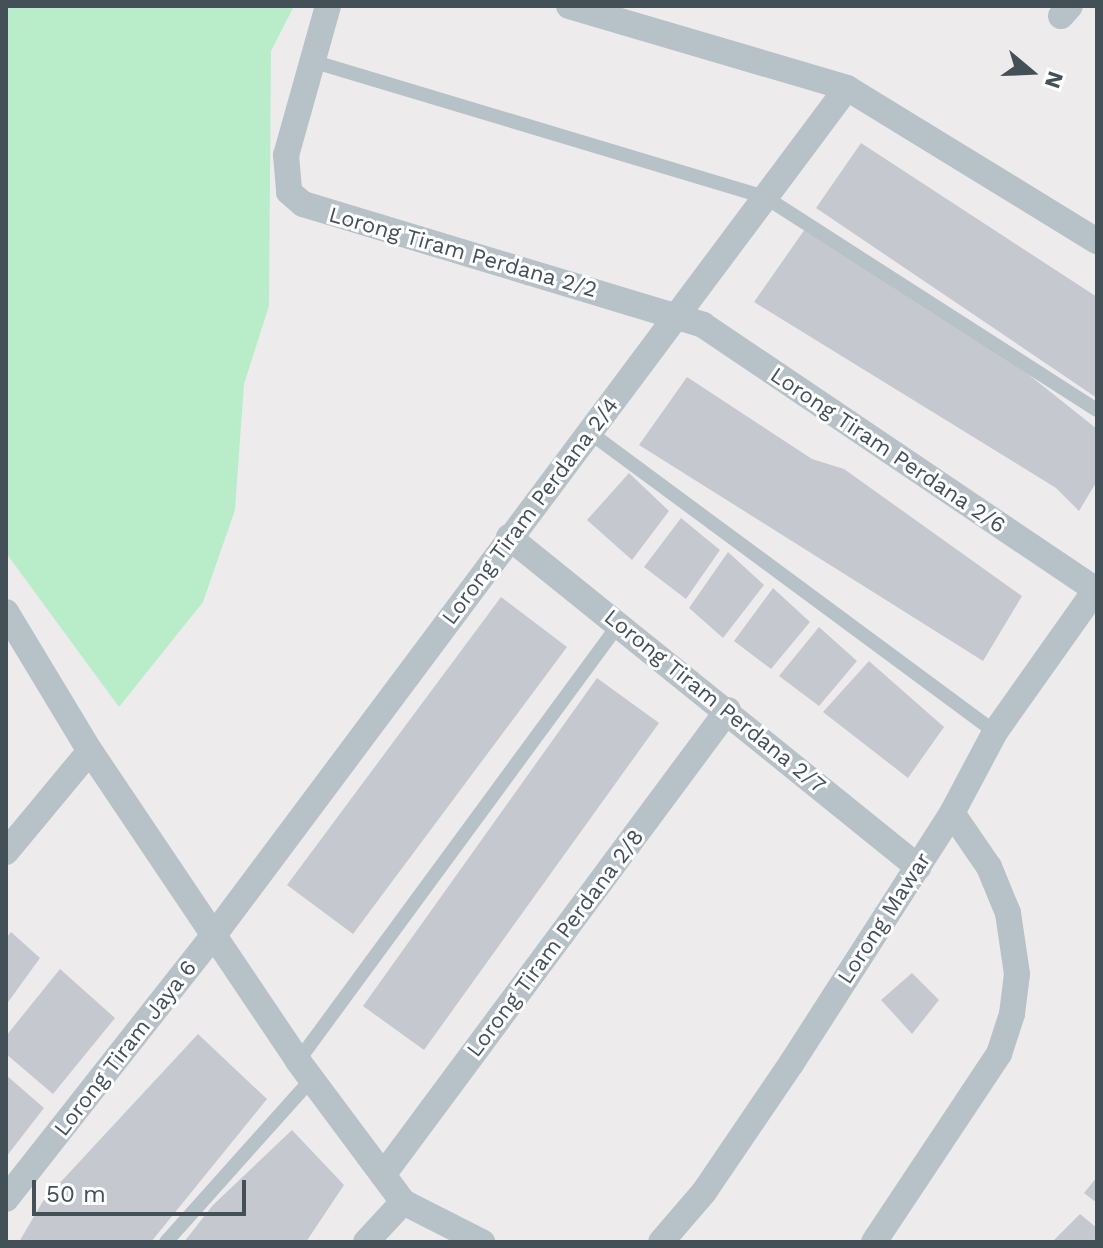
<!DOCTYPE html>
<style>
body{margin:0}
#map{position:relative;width:1103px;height:1248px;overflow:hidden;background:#eeebec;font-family:"Work Sans",sans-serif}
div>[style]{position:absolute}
.green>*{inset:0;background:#b9edc9}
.building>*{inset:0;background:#c5c9cf}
.service>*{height:14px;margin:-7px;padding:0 7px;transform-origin:7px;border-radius:7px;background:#b7c1c8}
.minor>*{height:26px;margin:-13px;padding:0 13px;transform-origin:13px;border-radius:13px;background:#b7c1c8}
span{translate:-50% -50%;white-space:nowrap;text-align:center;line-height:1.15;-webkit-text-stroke:6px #fff;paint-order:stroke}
.street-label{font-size:22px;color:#445058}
.frame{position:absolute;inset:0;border:8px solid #445058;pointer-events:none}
.north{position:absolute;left:991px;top:32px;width:80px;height:80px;-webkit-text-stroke:6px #fff;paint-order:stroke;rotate:109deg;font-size:22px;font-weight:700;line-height:32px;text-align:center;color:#445058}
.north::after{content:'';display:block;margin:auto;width:28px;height:36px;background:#445058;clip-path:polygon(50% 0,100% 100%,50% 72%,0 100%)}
.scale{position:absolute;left:32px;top:1180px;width:214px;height:36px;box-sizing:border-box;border:4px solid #445058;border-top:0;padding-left:10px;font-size:24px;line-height:28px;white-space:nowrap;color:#445058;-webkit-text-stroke:6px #fff;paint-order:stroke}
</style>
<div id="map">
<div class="green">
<i style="clip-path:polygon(6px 6px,294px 6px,271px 51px,269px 306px,244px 384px,235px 510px,203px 602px,119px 707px,6px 553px)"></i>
</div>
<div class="building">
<i style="clip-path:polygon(861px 143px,1097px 297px,1097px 398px,816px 208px)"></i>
<i style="clip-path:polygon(805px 229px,1013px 362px,1097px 429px,1097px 481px,1079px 511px,1056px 488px,754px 302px)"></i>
<i style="clip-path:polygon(687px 377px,812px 459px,844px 469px,1022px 596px,983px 661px,639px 445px)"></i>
<i style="clip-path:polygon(629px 473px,669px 511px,632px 560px,587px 520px)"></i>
<i style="clip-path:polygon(681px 518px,720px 550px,686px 599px,644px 567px)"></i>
<i style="clip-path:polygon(728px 552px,764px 585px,723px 638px,689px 608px)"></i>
<i style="clip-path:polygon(773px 588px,810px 622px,771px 669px,734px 641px)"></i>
<i style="clip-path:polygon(501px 597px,567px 647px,353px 934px,287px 885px)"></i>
<i style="clip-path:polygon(819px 627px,857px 661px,819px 706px,779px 676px)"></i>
<i style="clip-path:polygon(869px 661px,944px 727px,908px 778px,823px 712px)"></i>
<i style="clip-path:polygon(597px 678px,659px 723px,424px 1050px,363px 1006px)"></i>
<i style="clip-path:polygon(11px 932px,40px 958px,6px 1005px,6px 938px)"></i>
<i style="clip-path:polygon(60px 969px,115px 1018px,53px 1094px,6px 1054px,6px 1036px)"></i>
<i style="clip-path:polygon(912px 973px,939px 1000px,912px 1034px,881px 1000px)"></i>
<i style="clip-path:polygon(198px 1034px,267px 1099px,151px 1242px,19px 1242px,43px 1201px)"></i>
<i style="clip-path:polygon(6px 1075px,44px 1108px,6px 1157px)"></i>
<i style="clip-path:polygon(292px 1130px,344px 1185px,306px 1242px,184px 1242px,213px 1205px)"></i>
<i style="clip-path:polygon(1097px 1177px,1097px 1203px,1084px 1193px)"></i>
<i style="clip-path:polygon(1080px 1214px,1097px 1228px,1097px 1242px,1052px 1242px)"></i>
</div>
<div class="service">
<i style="left:315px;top:62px;width:470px;rotate:16.7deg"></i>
<i style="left:765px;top:197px;width:394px;rotate:32.7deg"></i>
<i style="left:589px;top:432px;width:505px;rotate:36.46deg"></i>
<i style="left:298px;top:1061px;width:542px;rotate:-53.7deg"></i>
<i style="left:166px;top:1242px;width:217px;rotate:-48.2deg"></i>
</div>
<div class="minor">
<i style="left:328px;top:6px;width:155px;rotate:105.7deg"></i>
<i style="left:286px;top:155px;width:37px;rotate:85deg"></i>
<i style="left:289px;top:192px;width:18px;rotate:41deg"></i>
<i style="left:303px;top:204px;width:418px;rotate:16.8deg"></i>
<i style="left:703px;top:325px;width:474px;rotate:34deg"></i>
<i style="left:569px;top:6px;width:290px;rotate:16.4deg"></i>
<i style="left:847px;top:88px;width:293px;rotate:31.5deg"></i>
<i style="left:1061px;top:16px;width:13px;rotate:-48deg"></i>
<i style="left:509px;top:537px;width:526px;rotate:38.9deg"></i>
<i style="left:6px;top:612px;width:162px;rotate:58.9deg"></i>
<i style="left:90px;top:751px;width:373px;rotate:56.1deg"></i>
<i style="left:298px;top:1061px;width:176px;rotate:53.3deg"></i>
<i style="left:403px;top:1202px;width:89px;rotate:26.9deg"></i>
<i style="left:6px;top:852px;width:131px;rotate:-50.3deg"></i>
<i style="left:383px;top:1175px;width:579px;rotate:-53.43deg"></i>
<i style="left:6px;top:1199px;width:336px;rotate:-51.8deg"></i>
<i style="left:214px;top:935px;width:1057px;rotate:-53.23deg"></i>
<i style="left:366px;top:1242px;width:54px;rotate:-47.2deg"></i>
<i style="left:661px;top:1242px;width:66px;rotate:-49.3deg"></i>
<i style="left:704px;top:1192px;width:155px;rotate:-55.8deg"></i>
<i style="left:791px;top:1064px;width:298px;rotate:-57.3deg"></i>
<i style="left:952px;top:813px;width:92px;rotate:-62deg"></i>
<i style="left:995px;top:732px;width:176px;rotate:-54.7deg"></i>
<i style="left:874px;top:1242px;width:226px;rotate:-56.4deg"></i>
<i style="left:999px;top:1054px;width:42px;rotate:-72deg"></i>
<i style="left:1012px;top:1014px;width:40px;rotate:-82.9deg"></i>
<i style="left:1017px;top:974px;width:62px;rotate:-98.4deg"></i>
<i style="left:1008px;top:913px;width:50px;rotate:-112.4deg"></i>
<i style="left:989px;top:867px;width:65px;rotate:-124.4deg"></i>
</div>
<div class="street-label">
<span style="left:463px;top:252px;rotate:16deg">Lorong Tiram Perdana 2/2</span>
<span style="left:888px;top:450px;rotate:34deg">Lorong Tiram Perdana 2/6</span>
<span style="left:530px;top:511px;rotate:-53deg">Lorong Tiram Perdana 2/4</span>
<span style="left:715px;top:701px;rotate:39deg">Lorong Tiram Perdana 2/7</span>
<span style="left:884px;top:918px;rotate:-57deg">Lorong Mawar</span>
<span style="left:555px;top:943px;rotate:-53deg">Lorong Tiram Perdana 2/8</span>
<span style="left:125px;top:1048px;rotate:-52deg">Lorong Tiram Jaya 6</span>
</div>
<div class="frame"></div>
<div class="north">N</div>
<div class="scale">50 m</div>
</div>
